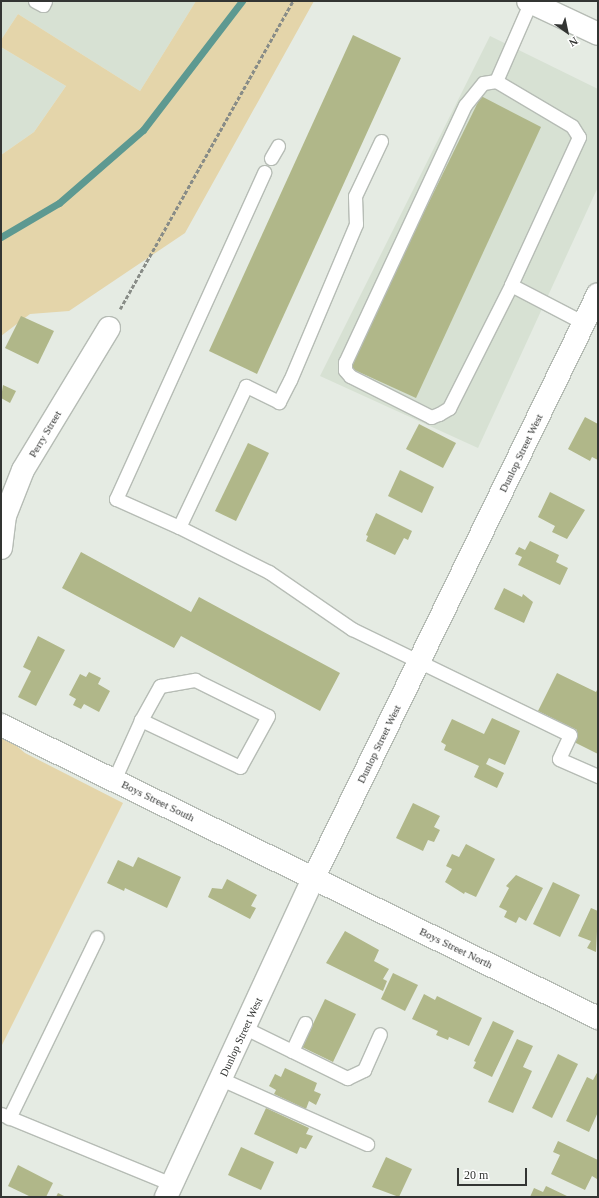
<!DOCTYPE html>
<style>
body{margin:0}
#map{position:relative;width:599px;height:1198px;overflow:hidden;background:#e5ebe3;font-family:Georgia,serif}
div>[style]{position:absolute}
.built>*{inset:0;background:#d7e1d3}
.green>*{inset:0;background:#e4d5aa}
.stream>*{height:7px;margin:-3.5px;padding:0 3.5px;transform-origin:3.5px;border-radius:3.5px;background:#5d9991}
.building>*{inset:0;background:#b0b789}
.path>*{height:2.5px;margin-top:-1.25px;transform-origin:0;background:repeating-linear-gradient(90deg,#888c87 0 4px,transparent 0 6px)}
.roads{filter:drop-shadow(1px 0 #b6bcb5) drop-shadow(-1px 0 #b6bcb5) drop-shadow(0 1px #b6bcb5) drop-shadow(0 -1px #b6bcb5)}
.lane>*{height:13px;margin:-6.5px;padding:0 6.5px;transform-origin:6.5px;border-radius:6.5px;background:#fff}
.street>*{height:22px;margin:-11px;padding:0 11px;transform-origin:11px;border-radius:11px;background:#fff}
.secondary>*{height:22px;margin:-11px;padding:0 11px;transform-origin:11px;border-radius:11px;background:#fff}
.primary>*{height:22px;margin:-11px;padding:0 11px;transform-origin:11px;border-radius:11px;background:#fff}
span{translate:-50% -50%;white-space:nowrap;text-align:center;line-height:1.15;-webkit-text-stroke:3.5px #fff;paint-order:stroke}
.street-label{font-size:11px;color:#333533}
.frame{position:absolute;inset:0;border:2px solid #333533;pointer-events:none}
.north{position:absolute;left:547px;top:12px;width:40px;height:40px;-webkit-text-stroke:3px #fff;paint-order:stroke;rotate:147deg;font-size:11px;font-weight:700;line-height:16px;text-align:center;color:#333533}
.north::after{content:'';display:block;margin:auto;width:14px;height:18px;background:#333533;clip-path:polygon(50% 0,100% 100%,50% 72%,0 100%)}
.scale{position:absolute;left:457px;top:1168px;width:70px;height:18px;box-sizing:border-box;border:2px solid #333533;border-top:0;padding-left:5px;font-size:12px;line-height:14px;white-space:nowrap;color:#333533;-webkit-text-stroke:3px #fff;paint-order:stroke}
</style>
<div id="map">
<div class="built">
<i style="clip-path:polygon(1px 1px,196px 1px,140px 91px,18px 14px,1px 40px)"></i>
<i style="clip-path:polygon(490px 36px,598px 89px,598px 187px,478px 448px,320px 376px)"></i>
<i style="clip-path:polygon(1px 47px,66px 86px,34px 132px,1px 155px)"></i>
</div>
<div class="green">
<i style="clip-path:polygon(196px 1px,314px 1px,185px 233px,69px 311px,30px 314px,1px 336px,1px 155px,34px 132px,66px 86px,1px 47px,1px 40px,18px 14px,140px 91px)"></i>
<i style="clip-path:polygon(1px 733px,25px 753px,123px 803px,1px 1047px)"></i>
</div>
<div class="stream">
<i style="left:1px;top:237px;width:67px;rotate:-30.4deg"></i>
<i style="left:59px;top:203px;width:111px;rotate:-41deg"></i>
<i style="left:143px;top:130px;width:163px;rotate:-52.5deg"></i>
</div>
<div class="building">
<i style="clip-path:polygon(353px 35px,401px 58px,257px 374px,209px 351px)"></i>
<i style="clip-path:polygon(481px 96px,541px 127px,416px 398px,348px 367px)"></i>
<i style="clip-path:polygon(21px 316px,54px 331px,38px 364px,5px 348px)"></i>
<i style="clip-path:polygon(3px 385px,16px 391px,10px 403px,1px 398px)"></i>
<i style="clip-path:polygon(585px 417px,598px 424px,598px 460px,592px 457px,590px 461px,568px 449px)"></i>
<i style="clip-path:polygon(419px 424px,456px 443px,443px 468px,406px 449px)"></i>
<i style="clip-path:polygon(248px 443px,269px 453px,236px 521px,215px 511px)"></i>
<i style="clip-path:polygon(400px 470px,434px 487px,422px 513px,388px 496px)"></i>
<i style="clip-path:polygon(550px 492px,585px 510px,567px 539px,552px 532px,555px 526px,538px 517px)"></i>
<i style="clip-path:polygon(376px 513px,412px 531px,408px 540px,404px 538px,395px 555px,366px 541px,368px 536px,366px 535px)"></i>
<i style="clip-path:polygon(530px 541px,559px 555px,556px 562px,568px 568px,560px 585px,518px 565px,522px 557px,515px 554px,519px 547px,525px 550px)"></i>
<i style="clip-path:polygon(81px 552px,191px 612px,199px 597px,340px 673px,320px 711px,181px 636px,174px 648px,62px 588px)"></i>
<i style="clip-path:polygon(504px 588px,522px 597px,523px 594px,533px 602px,524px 623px,494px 609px)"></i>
<i style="clip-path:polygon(38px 636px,65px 650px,36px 706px,18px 697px,31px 671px,23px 667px)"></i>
<i style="clip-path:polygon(89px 672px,101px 678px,98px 684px,110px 691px,99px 712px,84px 704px,81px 709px,73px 705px,76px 699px,69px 695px,80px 674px,86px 677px)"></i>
<i style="clip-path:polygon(557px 673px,596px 692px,598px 688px,598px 754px,572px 741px,577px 730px,538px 711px)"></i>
<i style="clip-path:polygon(492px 718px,520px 731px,505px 765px,489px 758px,486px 764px,504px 773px,497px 788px,474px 777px,479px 766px,444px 750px,446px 745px,441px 742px,452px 719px,484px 734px)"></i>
<i style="clip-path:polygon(413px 803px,440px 816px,434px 827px,440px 830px,434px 842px,428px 840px,423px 851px,396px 838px)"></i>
<i style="clip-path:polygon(466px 844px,495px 859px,476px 897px,465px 892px,464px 894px,445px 882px,452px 869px,446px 866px,452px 854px,459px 857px)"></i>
<i style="clip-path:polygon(138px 857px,181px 877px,167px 908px,125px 888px,124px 891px,107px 883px,118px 860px,133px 867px)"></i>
<i style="clip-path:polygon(516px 875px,543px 888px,526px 921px,519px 917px,516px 923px,504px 917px,507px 911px,499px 907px,509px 888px,506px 886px)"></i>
<i style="clip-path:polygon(227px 879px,257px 895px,251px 906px,256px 908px,250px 919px,208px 897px,212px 888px,222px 889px)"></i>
<i style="clip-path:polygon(553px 882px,580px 895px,560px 937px,533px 924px)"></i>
<i style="clip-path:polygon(591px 908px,598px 911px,596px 952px,587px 948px,591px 941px,578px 936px)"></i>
<i style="clip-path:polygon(345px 931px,379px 950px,374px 961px,389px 969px,383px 979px,387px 981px,383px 991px,326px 963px)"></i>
<i style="clip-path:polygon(393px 973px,418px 985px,405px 1011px,381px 999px)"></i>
<i style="clip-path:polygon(424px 994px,435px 1000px,437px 996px,482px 1018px,469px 1046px,449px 1037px,448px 1040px,436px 1035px,438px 1031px,412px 1019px)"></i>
<i style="clip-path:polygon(325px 999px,356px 1014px,333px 1062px,302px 1047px)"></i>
<i style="clip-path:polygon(493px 1021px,514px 1031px,492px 1077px,473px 1068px,476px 1062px,474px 1061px)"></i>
<i style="clip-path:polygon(517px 1039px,533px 1046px,523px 1067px,532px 1071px,513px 1113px,488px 1102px)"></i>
<i style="clip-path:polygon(558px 1054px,578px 1064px,552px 1118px,532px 1108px)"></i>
<i style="clip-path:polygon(285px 1068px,317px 1083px,314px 1091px,321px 1094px,316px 1105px,309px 1101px,306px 1109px,274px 1094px,276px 1090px,269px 1086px,275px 1074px,281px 1077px)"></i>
<i style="clip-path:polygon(598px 1071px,598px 1112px,589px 1132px,566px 1121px,587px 1077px,593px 1080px)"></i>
<i style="clip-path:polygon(266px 1108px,309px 1128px,306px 1134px,313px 1136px,306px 1149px,300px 1147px,297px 1154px,254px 1134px)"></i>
<i style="clip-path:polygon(558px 1141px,598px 1160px,598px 1175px,597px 1179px,592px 1176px,585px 1190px,551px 1174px,560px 1155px,553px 1152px)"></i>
<i style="clip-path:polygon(241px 1147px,274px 1162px,261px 1190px,228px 1175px)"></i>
<i style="clip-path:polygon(386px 1157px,412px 1169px,399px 1197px,372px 1187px)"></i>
<i style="clip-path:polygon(18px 1165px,53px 1183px,46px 1197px,31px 1197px,8px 1186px)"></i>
<i style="clip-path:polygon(546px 1186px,569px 1197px,530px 1197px,534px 1188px,543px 1192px)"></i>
<i style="clip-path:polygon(58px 1193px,66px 1197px,56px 1197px)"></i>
</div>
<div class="path">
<i style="left:120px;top:309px;width:353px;rotate:-60.7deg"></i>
</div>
<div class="roads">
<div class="lane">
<i style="left:35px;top:1px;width:9px;rotate:27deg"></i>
<i style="left:43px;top:5px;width:4px;rotate:-63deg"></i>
<i style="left:531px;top:1px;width:87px;rotate:113.6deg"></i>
<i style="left:496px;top:81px;width:88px;rotate:30.6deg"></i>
<i style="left:572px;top:126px;width:13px;rotate:58deg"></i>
<i style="left:579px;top:137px;width:163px;rotate:114.7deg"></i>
<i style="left:511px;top:285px;width:82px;rotate:27.5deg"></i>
<i style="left:496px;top:81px;width:13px;rotate:171deg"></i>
<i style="left:483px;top:83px;width:28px;rotate:129deg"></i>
<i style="left:465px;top:105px;width:284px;rotate:115deg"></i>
<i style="left:345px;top:362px;width:8px;rotate:90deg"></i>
<i style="left:345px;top:370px;width:8px;rotate:50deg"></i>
<i style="left:350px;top:376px;width:91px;rotate:26.8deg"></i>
<i style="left:431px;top:417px;width:9px;rotate:-21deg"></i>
<i style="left:439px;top:414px;width:12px;rotate:-31deg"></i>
<i style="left:449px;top:408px;width:138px;rotate:-63.2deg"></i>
<i style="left:381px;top:141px;width:61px;rotate:115.3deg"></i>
<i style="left:355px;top:196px;width:28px;rotate:88deg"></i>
<i style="left:356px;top:224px;width:169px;rotate:112.9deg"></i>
<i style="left:290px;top:380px;width:25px;rotate:117deg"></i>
<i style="left:279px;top:402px;width:37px;rotate:-154deg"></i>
<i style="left:246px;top:386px;width:156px;rotate:115.4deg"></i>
<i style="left:179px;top:527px;width:101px;rotate:26.6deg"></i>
<i style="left:269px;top:572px;width:101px;rotate:34.5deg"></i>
<i style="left:352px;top:629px;width:242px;rotate:25.9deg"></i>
<i style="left:570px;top:735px;width:26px;rotate:115deg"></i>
<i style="left:559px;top:759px;width:43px;rotate:23.6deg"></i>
<i style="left:271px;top:158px;width:14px;rotate:-60deg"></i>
<i style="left:179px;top:527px;width:69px;rotate:-156deg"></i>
<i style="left:116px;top:499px;width:359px;rotate:-65.6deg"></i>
<i style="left:114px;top:780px;width:66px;rotate:-65.8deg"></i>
<i style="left:141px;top:720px;width:39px;rotate:-61deg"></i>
<i style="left:160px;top:686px;width:36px;rotate:-10deg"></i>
<i style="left:195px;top:680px;width:81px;rotate:26.3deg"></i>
<i style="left:268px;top:716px;width:58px;rotate:118.8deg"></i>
<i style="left:240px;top:767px;width:110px;rotate:-154.6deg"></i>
<i style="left:245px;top:1028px;width:114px;rotate:26.1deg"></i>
<i style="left:347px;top:1078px;width:19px;rotate:-25deg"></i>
<i style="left:364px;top:1070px;width:39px;rotate:-66deg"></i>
<i style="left:292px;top:1051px;width:31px;rotate:-65deg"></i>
<i style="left:221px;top:1079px;width:160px;rotate:24deg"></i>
<i style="left:1px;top:1114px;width:185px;rotate:22.3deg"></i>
<i style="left:9px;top:1118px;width:201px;rotate:-64.1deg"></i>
</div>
<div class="street">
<i style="left:1px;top:548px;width:32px;rotate:-83deg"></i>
<i style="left:5px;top:516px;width:49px;rotate:-68.6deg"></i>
<i style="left:23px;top:470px;width:166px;rotate:-58.8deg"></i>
<i style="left:1px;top:725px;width:665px;rotate:26.14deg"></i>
</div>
<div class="secondary">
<i style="left:528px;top:1px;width:77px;rotate:25.2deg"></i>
</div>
<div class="primary">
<i style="left:166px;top:1197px;width:353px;rotate:-65.2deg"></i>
<i style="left:314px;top:877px;width:648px;rotate:-64.03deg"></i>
</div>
</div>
<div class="street-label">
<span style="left:45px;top:434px;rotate:-59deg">Perry Street</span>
<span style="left:521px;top:453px;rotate:-64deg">Dunlop Street West</span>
<span style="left:379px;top:744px;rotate:-64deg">Dunlop Street West</span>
<span style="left:158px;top:801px;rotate:26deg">Boys Street South</span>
<span style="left:456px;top:948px;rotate:26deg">Boys Street North</span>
<span style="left:241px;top:1037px;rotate:-65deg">Dunlop Street West</span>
</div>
<div class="frame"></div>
<div class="north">N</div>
<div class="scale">20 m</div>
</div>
